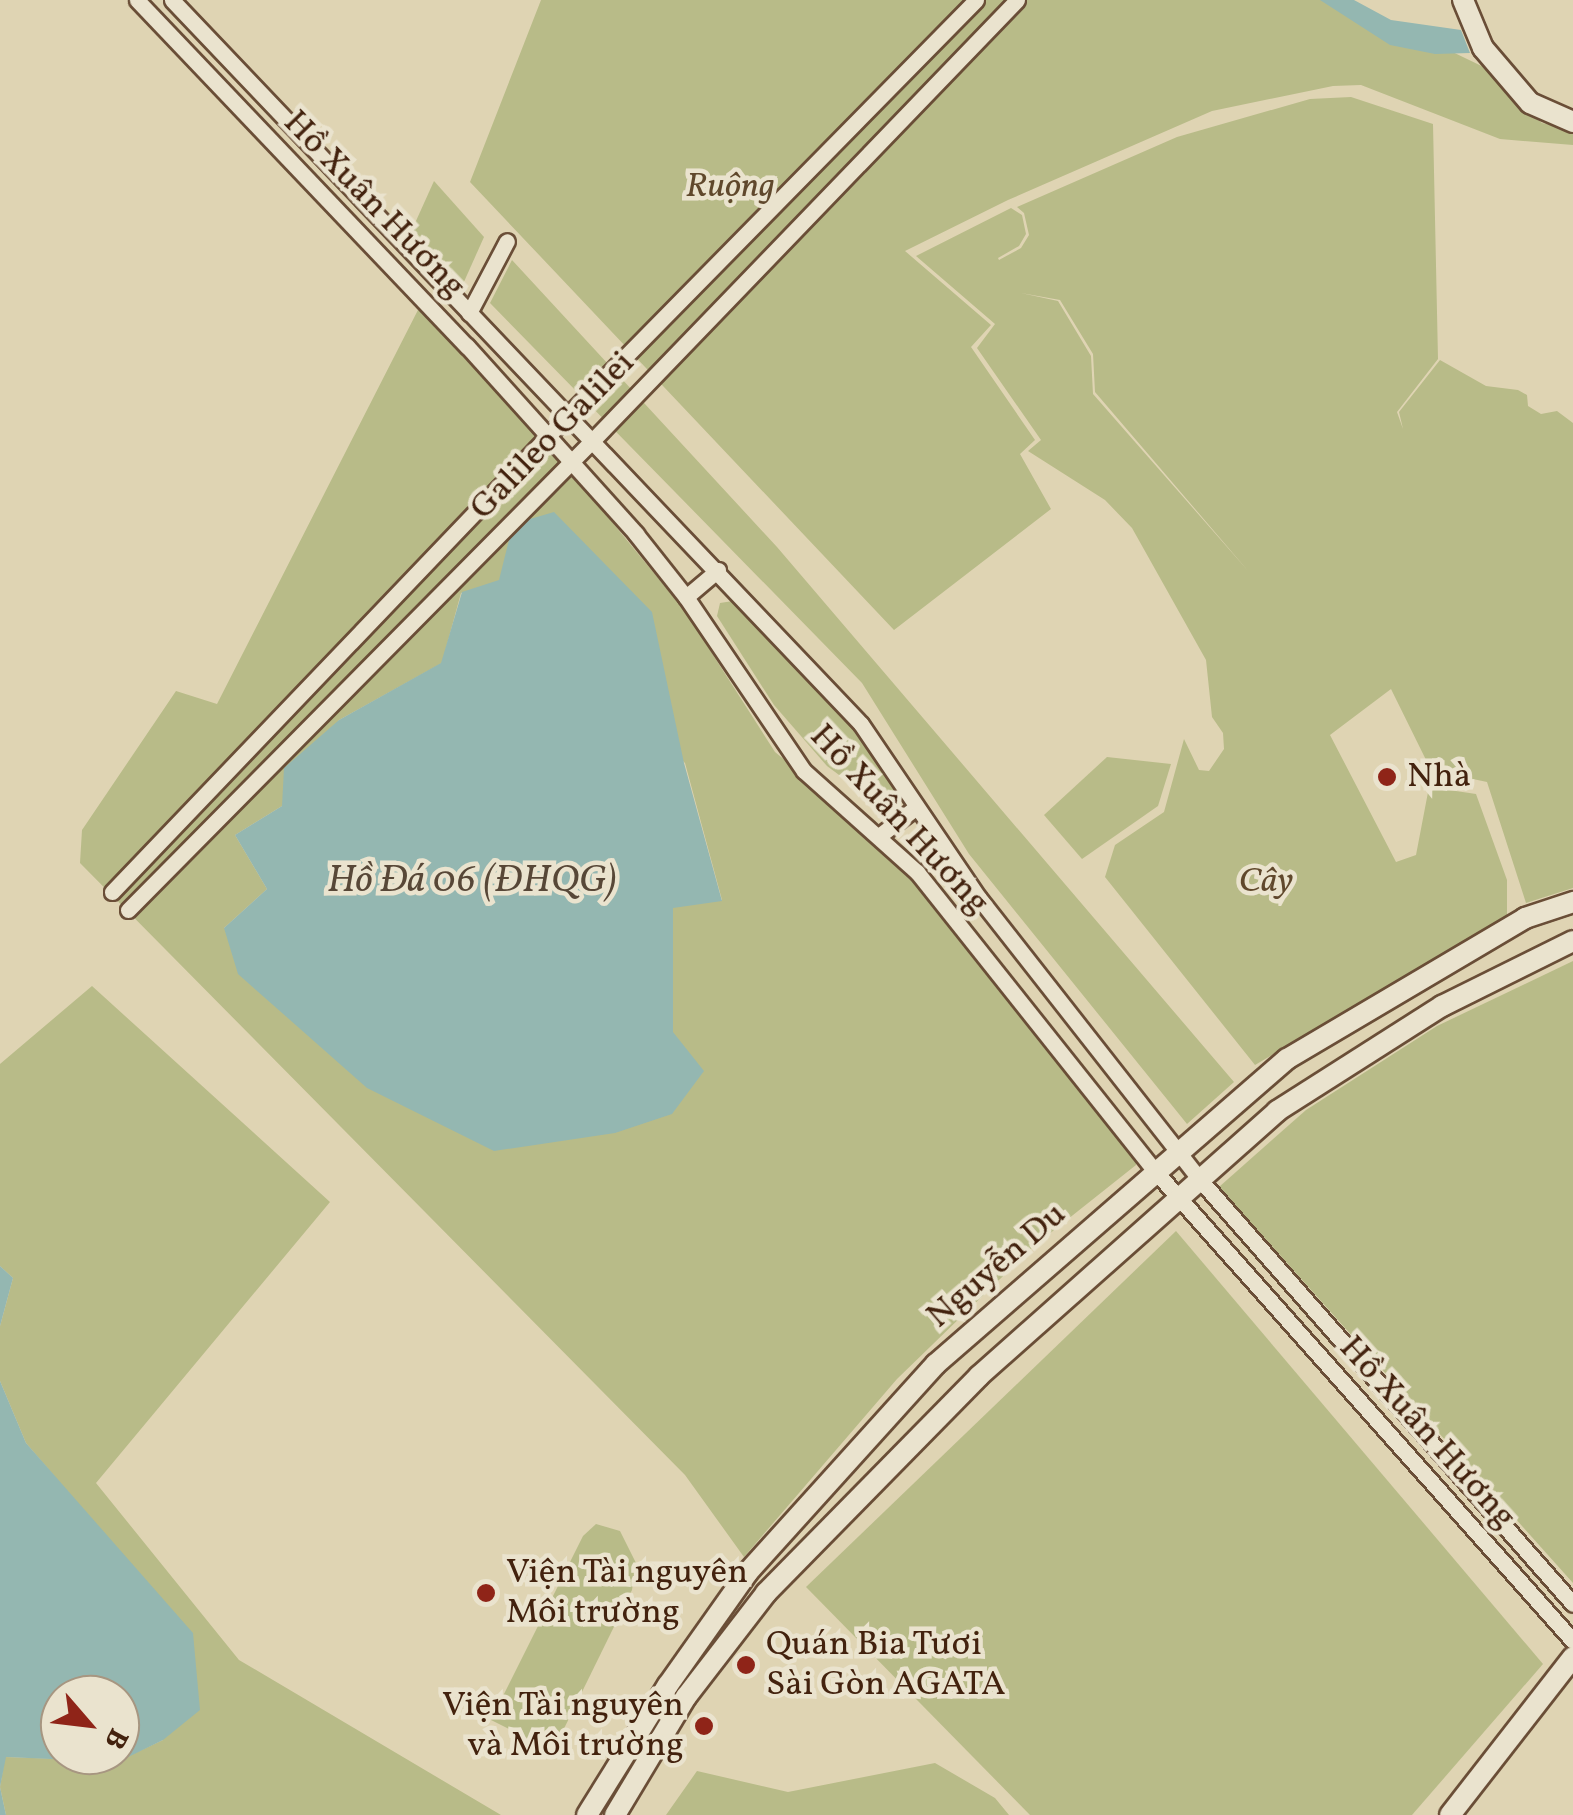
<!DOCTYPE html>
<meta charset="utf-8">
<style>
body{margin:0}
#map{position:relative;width:1573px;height:1815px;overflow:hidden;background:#dfd4b3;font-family:Vollkorn,serif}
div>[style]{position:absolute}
.green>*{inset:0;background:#b8bb88}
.water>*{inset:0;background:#94b7b1}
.roads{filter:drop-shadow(2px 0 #6a4e37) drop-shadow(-2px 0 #6a4e37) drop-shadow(0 2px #6a4e37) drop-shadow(0 -2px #6a4e37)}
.minor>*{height:15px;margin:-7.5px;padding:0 7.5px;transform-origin:7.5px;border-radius:7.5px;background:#eae3ce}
.tertiary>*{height:20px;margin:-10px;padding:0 10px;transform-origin:10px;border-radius:10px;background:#eae3ce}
.dots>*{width:28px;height:28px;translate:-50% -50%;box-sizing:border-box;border:5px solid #eae3ce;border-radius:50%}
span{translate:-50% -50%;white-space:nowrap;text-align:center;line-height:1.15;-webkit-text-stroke:9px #eae3ce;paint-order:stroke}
.park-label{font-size:35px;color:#60482c;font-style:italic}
.street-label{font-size:35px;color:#43220e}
.poi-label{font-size:35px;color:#43220e}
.left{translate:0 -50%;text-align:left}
.right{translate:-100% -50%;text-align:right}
.water-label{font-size:38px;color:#574737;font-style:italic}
.north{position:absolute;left:40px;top:1675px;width:100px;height:100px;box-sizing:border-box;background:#eae3ce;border:2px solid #a79681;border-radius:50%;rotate:118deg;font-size:28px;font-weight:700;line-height:40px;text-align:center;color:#43220e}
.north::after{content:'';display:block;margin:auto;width:35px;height:45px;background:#8f2418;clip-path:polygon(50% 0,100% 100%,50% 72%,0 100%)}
</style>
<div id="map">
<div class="green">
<i style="clip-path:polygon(541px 0,1345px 0,1496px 73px,1522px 106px,1542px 123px,1573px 130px,1573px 145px,1500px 139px,1361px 85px,1333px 86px,1212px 111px,1008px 200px,905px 251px,991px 325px,971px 347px,1035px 440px,1020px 454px,1051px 509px,894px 630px,470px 182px)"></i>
<i style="clip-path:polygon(evenodd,1351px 97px,1433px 124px,1438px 359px,1397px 412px,1403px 429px,1399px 412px,1440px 360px,1486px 386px,1518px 390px,1527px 395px,1528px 406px,1541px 414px,1557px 411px,1573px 423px,1573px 888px,1526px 903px,1487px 782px,1431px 770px,1391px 689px,1330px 735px,1396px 862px,1416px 855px,1429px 787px,1476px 794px,1507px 880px,1507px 915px,1255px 1065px,1105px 877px,1115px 845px,1164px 812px,1184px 739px,1199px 770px,1209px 771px,1224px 749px,1223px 733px,1212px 717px,1206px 660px,1132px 528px,1105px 500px,1028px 451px,1041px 440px,977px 348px,995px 324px,916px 256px,1011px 208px,1022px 215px,1026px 234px,1019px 246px,998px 258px,999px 260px,1021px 248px,1029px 235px,1024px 213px,1017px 207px,1177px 137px,1310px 99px,1351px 97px,1021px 293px,1060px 300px,1093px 354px,1095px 392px,1249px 572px,1093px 394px,1091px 356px,1058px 301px,1021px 293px)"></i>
<i style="clip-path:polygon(434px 181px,484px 237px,463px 284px,411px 232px)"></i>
<i style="clip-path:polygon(512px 260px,777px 547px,1234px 1082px,1187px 1124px,969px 854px,862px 683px,490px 303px)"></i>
<i style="clip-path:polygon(evenodd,419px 308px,571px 472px,685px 611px,775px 752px,899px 854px,1136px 1145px,1136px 1165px,1034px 1246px,897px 1379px,744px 1557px,685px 1475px,80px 863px,82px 830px,176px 691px,217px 704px,419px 308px,499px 581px,685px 763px,722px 900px,673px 907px,673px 1032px,224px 928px,267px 889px,235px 835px,282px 806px,339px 720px,442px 663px,461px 593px,499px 581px)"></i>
<i style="clip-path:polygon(733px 601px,753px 611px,853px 725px,898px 789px,886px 810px,827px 766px,774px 705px,717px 616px,720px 603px)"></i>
<i style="clip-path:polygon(1107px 757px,1171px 764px,1158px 806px,1082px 859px,1044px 815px)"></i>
<i style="clip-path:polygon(1573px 961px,1573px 1583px,1219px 1187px,1306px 1110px,1437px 1026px)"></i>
<i style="clip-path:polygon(92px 986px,330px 1202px,96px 1483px,239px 1660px,501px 1815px,6px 1815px,0 1787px,5px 1757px,118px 1761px,163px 1740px,56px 1478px,26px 1443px,0 1381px,0 1326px,13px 1278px,0 1266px,0 1064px)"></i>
<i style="clip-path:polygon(1176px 1231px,1543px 1664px,1412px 1815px,1030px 1815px,806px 1587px)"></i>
<i style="clip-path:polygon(596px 1524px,620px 1531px,636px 1563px,632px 1590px,553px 1751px,491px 1720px,583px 1536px)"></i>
<i style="clip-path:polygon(935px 1763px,995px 1798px,1009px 1815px,666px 1815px,697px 1771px,788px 1792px)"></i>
</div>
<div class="water">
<i style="clip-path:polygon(1320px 0,1354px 0,1391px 20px,1461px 30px,1470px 53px,1435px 54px,1390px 45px)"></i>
<i style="clip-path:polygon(554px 512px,652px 612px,684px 763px,722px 901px,673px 908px,673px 1032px,704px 1071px,672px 1114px,615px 1133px,494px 1151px,367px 1088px,238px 974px,224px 928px,267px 889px,235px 835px,282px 806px,284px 768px,339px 720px,441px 663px,462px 592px,499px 580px,513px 524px)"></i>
<i style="clip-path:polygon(0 1266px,13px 1278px,0 1326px)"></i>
<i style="clip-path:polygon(evenodd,0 1381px,26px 1443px,193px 1633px,200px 1710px,163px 1740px,118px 1762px,6px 1757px,0 1787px,6px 1815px,0 1815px,0 1381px,60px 1695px,120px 1695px,120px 1755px,60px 1755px,60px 1695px)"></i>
</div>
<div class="roads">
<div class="minor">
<i style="left:137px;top:0;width:478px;rotate:46.4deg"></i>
<i style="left:467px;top:346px;width:253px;rotate:48deg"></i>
<i style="left:636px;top:534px;width:80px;rotate:51.6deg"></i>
<i style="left:686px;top:597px;width:210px;rotate:55.9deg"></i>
<i style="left:804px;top:771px;width:152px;rotate:41.8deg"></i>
<i style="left:917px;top:872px;width:382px;rotate:51.5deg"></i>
<i style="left:1155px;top:1171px;width:629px;rotate:48.35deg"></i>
<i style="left:172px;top:0;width:999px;rotate:46.42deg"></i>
<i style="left:861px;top:724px;width:210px;rotate:55.9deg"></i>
<i style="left:979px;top:898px;width:360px;rotate:51.9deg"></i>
<i style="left:1201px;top:1181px;width:563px;rotate:48.67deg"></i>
<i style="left:469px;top:313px;width:81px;rotate:-62.2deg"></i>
<i style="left:686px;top:597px;width:42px;rotate:-40.2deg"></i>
<i style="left:879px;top:836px;width:46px;rotate:-37.9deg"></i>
<i style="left:112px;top:892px;width:660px;rotate:-46.29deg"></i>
<i style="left:568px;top:415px;width:582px;rotate:-45.49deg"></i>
<i style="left:128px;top:910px;width:661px;rotate:-45.31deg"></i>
<i style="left:593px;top:440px;width:611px;rotate:-46.06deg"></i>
</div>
<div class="tertiary">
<i style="left:1463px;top:0;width:52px;rotate:67.4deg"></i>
<i style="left:1483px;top:48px;width:72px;rotate:49.5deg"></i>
<i style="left:1530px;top:103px;width:47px;rotate:23.8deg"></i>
<i style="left:587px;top:1815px;width:153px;rotate:-58.1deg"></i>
<i style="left:668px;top:1685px;width:138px;rotate:-54.7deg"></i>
<i style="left:748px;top:1572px;width:280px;rotate:-47.9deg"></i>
<i style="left:936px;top:1364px;width:465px;rotate:-41deg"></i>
<i style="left:1287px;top:1059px;width:277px;rotate:-30.6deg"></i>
<i style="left:1525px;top:918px;width:51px;rotate:-18.4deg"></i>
<i style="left:615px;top:1815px;width:138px;rotate:-59deg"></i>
<i style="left:686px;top:1697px;width:131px;rotate:-52.4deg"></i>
<i style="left:766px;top:1593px;width:304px;rotate:-45.5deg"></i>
<i style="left:979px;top:1376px;width:399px;rotate:-41.6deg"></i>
<i style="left:1277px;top:1111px;width:196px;rotate:-32.5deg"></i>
<i style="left:1442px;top:1006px;width:146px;rotate:-26.4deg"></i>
<i style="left:1450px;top:1815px;width:200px;rotate:-52.1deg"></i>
</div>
</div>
<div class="dots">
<i style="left:1387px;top:777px;background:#8f2418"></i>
<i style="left:486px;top:1593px;background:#8f2418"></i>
<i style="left:746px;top:1665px;background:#8f2418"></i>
<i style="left:704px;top:1726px;background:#8f2418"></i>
</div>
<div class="park-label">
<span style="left:730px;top:187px">Ruộng</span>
<span style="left:1266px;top:882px">Cây</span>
</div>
<div class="street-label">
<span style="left:374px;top:205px;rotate:46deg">Hồ Xuân Hương</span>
<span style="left:553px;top:436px;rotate:-46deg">Galileo Galilei</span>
<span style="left:899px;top:820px;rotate:47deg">Hồ Xuân Hương</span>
<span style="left:997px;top:1266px;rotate:-41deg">Nguyễn Du</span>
<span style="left:1427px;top:1433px;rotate:48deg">Hồ Xuân Hương</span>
</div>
<div class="poi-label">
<span class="left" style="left:1407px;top:777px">Nhà</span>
<span class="left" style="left:506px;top:1593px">Viện Tài nguyên<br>Môi trường</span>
<span class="left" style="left:766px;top:1665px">Quán Bia Tươi<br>Sài Gòn AGATA</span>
<span class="right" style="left:684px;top:1726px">Viện Tài nguyên<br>và Môi trường</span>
</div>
<div class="water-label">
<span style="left:472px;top:882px">Hồ Đá 06 (ĐHQG)</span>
</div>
<div class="north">B</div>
</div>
